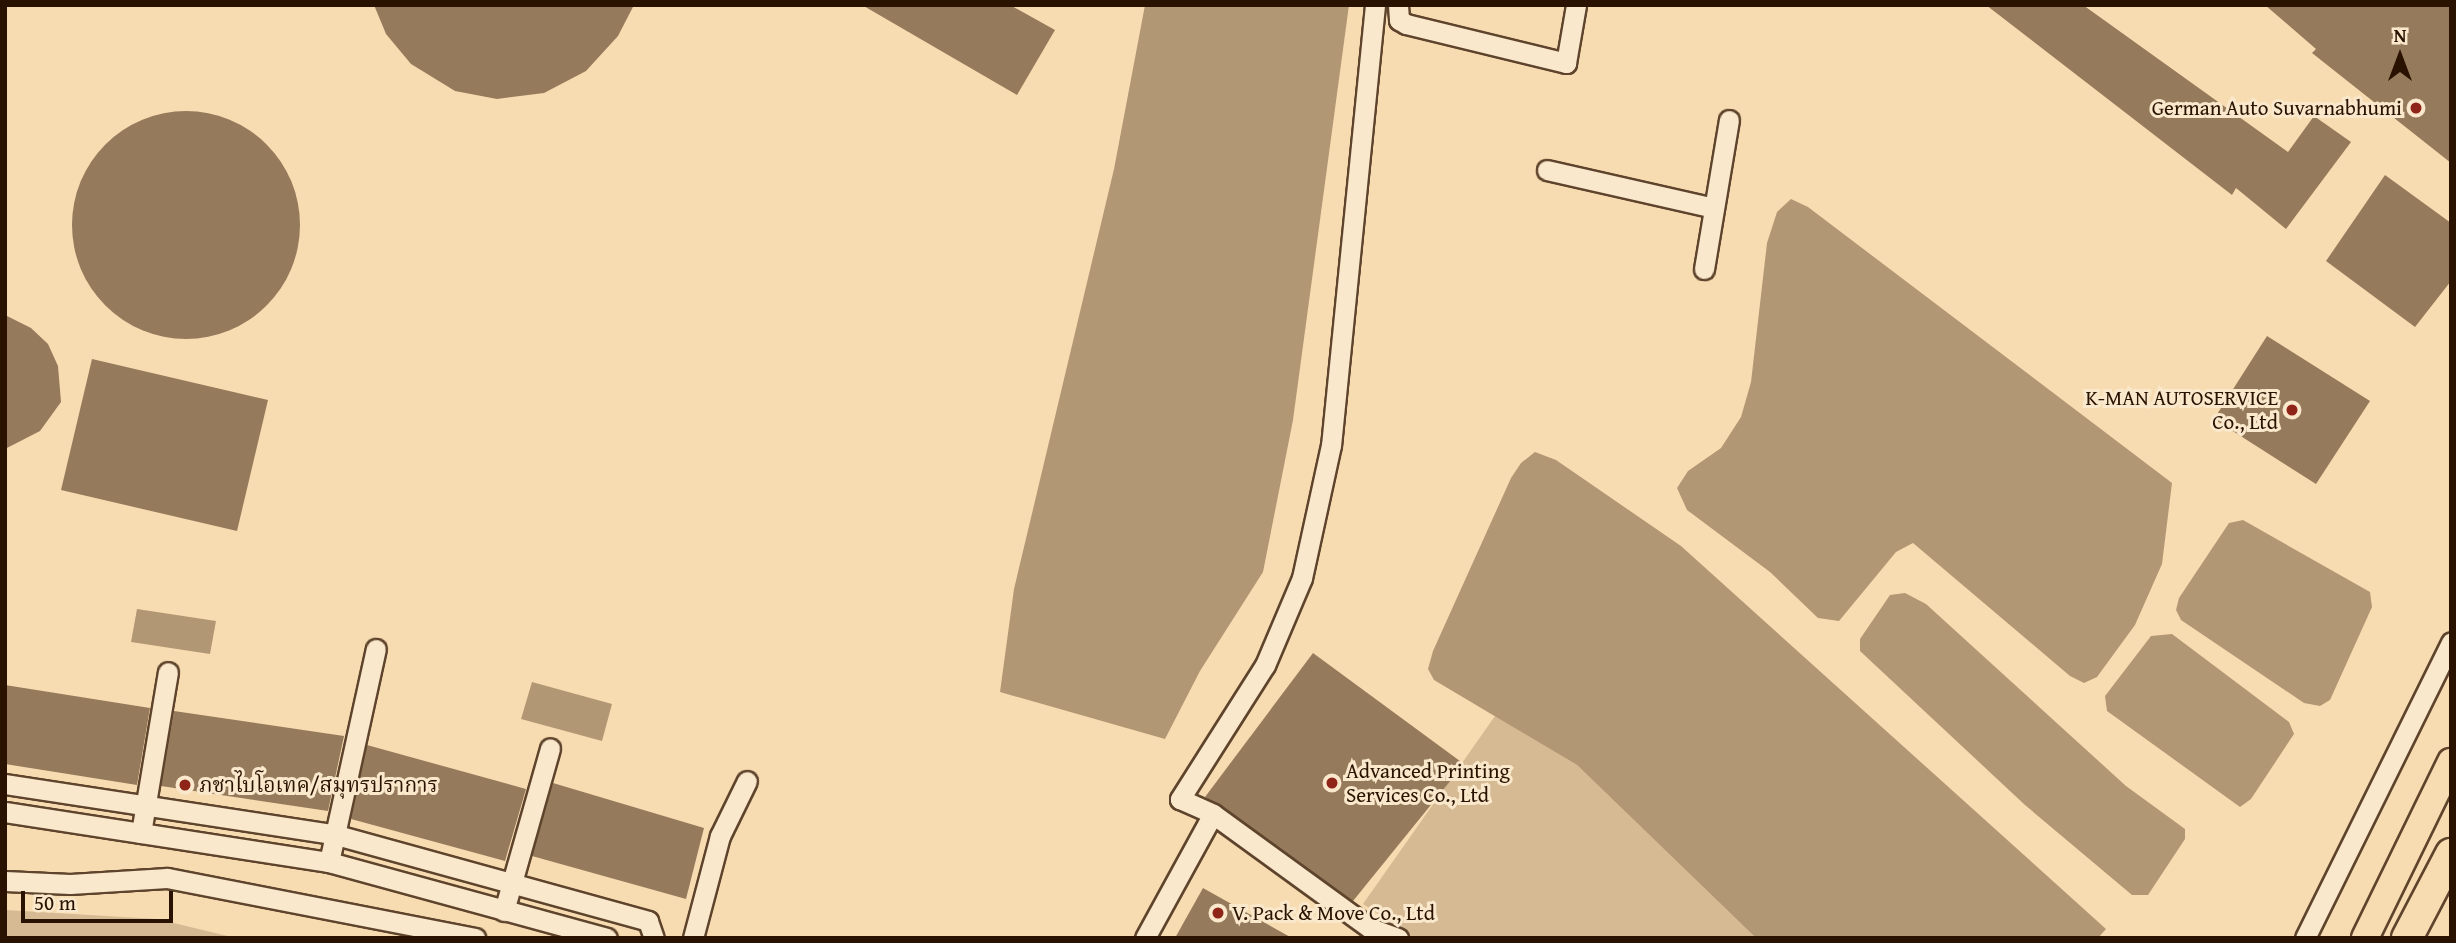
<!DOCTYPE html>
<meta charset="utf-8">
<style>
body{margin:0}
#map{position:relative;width:2456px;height:943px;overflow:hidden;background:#f8dcb1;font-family:"Gentium Book Plus","Noto Serif Thai",serif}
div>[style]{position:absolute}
.green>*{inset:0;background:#d5ba93}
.water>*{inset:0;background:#b29775}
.building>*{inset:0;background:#957b5c}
.round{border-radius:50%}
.roads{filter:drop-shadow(2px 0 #5e442c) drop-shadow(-2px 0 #5e442c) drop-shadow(0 2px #5e442c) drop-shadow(0 -2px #5e442c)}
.minor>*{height:19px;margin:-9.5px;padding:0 9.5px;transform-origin:9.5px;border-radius:9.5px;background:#fae8cc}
.major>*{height:26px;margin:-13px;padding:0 13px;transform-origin:13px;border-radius:13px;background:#f8dcb1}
.highway>*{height:30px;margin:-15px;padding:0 15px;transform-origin:15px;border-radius:15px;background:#f8dcb1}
.dots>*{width:19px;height:19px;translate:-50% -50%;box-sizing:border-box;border:4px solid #fae8cc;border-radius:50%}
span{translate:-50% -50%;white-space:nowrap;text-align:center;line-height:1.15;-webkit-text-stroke:6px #fae8cc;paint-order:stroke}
.poi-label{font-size:21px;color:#2a1200}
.right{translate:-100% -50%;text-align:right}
.left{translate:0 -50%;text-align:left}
.frame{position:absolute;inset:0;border:7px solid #2a1200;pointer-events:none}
.north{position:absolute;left:2365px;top:21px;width:70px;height:70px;-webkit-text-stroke:5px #fae8cc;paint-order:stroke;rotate:0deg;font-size:19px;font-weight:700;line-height:28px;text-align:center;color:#2a1200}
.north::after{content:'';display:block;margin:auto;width:24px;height:32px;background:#2a1200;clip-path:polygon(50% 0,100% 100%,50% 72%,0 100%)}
.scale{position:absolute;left:21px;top:891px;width:152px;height:32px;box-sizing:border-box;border:4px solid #2a1200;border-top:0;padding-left:9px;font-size:21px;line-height:24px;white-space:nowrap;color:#2a1200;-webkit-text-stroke:5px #fae8cc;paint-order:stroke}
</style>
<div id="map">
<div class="green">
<i style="clip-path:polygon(1495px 716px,1577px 765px,1756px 938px,1413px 938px,1363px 904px)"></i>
<i style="clip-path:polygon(5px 910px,157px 919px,236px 938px,5px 938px)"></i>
</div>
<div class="water">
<i style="clip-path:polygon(1145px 5px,1349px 5px,1293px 420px,1263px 572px,1200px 671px,1165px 739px,1000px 692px,1014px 589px,1114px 169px)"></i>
<i style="clip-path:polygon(1791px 199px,1808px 207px,2172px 483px,2162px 564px,2135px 625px,2097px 677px,2084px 683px,2070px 676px,1913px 543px,1896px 552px,1839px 621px,1818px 618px,1770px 572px,1687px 510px,1677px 488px,1688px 471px,1721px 448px,1741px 417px,1751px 382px,1767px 243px,1777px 212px)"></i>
<i style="clip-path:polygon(1535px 452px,1556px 460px,1681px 546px,2106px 929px,2098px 938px,1756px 938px,1577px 765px,1434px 680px,1428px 669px,1433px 651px,1511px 478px,1521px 463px)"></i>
<i style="clip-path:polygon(2243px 520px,2370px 592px,2372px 607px,2330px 700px,2320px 706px,2304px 703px,2181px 620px,2176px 610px,2179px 598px,2229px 523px)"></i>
<i style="clip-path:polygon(1905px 593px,1926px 604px,2126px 786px,2185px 829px,2185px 839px,2148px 895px,2132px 895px,2025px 805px,1860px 651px,1860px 639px,1890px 595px)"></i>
<i style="clip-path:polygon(137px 609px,216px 621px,210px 654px,131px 642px)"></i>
<i style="clip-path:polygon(2172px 634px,2289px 722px,2294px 734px,2251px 799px,2240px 807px,2107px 711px,2105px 696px,2151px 636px)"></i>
<i style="clip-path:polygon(532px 682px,612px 704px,602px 741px,521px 719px)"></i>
</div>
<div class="building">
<i style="clip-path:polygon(374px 5px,634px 5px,618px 36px,586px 71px,544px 93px,497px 99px,455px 91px,411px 64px,386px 34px)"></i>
<i style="clip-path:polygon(862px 5px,1010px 5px,1055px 30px,1017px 95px)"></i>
<i style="clip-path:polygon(1986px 5px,2083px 5px,2288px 152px,2314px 116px,2351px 142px,2286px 229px,2236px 188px,2232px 195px)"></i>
<i style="clip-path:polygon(2265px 5px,2451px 5px,2451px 163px,2312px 53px,2316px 49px)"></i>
<i class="round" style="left:72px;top:111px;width:228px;height:228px"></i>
<i style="clip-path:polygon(2385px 175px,2451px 223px,2451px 281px,2415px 327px,2326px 261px)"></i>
<i style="clip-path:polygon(5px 315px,31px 328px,48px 344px,58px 366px,61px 402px,40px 431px,5px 449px)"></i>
<i style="clip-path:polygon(2267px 336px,2370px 401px,2316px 484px,2214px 419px)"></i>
<i style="clip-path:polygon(92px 359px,268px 400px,237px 531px,61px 490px)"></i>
<i style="clip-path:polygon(1313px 653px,1464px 764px,1353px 901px,1205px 797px)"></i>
<i style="clip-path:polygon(5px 685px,150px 708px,137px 785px,5px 764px)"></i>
<i style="clip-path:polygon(174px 711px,344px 736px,328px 811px,161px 786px)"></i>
<i style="clip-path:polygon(367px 745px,526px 789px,505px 861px,351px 819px)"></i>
<i style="clip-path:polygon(553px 783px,704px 828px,686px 899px,532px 856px)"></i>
<i style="clip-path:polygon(1203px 888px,1292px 938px,1175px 938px)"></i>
</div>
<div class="roads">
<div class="minor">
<i style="left:1375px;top:5px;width:442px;rotate:95.7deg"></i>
<i style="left:1331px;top:445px;width:136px;rotate:102.3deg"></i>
<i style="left:1302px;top:578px;width:95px;rotate:113deg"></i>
<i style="left:1265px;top:665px;width:159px;rotate:122.4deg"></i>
<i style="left:1180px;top:799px;width:36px;rotate:24deg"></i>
<i style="left:1213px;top:814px;width:194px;rotate:36deg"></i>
<i style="left:1370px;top:928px;width:30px;rotate:20deg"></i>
<i style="left:1398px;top:5px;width:15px;rotate:86deg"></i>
<i style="left:1399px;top:20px;width:8px;rotate:30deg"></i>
<i style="left:1406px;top:24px;width:165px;rotate:13.7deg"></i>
<i style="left:1566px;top:63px;width:59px;rotate:-80.2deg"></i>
<i style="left:1547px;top:170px;width:171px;rotate:12.8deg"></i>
<i style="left:1704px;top:269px;width:151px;rotate:-80.5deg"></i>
<i style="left:5px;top:784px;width:332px;rotate:8.7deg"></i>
<i style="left:333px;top:834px;width:327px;rotate:15.4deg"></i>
<i style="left:648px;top:921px;width:18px;rotate:71deg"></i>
<i style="left:5px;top:812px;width:328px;rotate:8.8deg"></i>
<i style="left:329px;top:862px;width:288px;rotate:15.3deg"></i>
<i style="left:141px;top:833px;width:163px;rotate:-80.5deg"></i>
<i style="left:329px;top:862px;width:218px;rotate:-77.6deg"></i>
<i style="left:5px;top:881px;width:65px;rotate:2.6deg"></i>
<i style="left:70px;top:884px;width:97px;rotate:-3.5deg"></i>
<i style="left:167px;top:878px;width:314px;rotate:11deg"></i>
<i style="left:504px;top:911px;width:169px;rotate:-74.2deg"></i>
<i style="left:693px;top:938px;width:106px;rotate:-75.2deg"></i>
<i style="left:720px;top:836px;width:61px;rotate:-63.9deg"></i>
<i style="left:1145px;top:938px;width:141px;rotate:-61.3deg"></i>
<i style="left:2305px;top:938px;width:330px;rotate:-63.7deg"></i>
</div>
<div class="major">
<i style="left:2365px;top:938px;width:196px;rotate:-64deg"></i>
</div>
<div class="highway">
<i style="left:2407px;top:938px;width:95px;rotate:-62.4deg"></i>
</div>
</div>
<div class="dots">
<i style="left:2416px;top:108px;background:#8f2418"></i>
<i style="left:2292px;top:410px;background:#8f2418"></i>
<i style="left:1332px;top:783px;background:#8f2418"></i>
<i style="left:185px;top:785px;background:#8f2418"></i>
<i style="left:1218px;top:913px;background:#8f2418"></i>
</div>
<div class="poi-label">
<span class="right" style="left:2402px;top:108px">German Auto Suvarnabhumi</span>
<span class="right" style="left:2278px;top:410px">K-MAN AUTOSERVICE<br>Co., Ltd</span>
<span class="left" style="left:1346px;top:783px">Advanced Printing<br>Services Co., Ltd</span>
<span class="left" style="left:199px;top:785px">ภชาไบโอเทค/สมุทรปราการ</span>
<span class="left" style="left:1232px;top:913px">V. Pack &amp; Move Co., Ltd</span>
</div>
<div class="frame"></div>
<div class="north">N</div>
<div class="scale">50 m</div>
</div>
